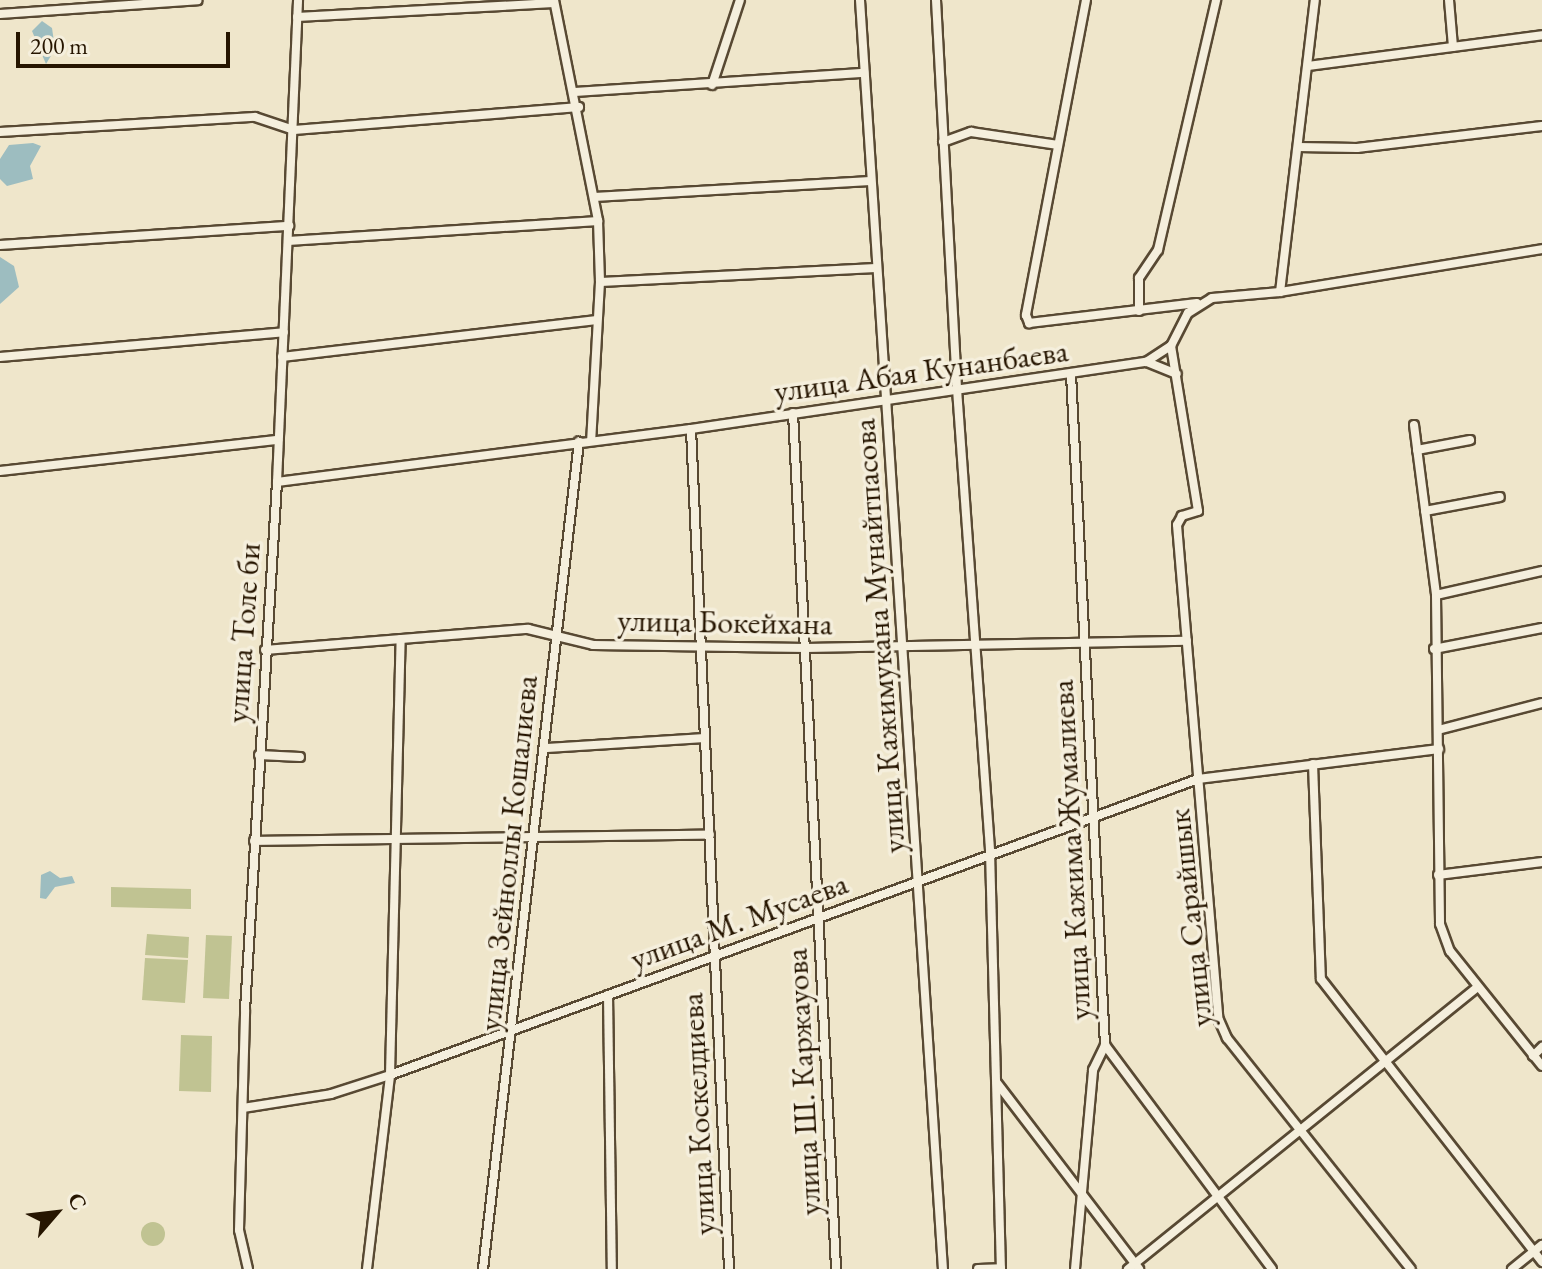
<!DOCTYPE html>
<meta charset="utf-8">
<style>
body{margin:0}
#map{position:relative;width:1542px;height:1269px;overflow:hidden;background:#efe6cb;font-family:"EB Garamond",serif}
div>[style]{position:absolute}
.green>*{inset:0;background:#c0c392}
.round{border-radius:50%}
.water>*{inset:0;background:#9dbdc0}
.roads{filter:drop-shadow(2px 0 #584933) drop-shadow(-2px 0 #584933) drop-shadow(0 2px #584933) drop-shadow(0 -2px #584933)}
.minor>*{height:8px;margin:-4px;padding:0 4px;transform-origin:4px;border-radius:4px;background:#f5efdd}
span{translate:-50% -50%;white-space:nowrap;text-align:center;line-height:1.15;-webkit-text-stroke:7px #f5efdd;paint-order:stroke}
.street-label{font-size:32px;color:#261500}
.north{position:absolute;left:16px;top:1173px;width:80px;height:80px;-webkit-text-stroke:6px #f5efdd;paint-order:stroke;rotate:62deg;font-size:22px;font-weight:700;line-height:32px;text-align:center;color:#261500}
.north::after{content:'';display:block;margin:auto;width:28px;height:36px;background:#261500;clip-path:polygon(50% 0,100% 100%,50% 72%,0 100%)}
.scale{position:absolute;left:16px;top:32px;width:214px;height:36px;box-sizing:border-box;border:4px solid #261500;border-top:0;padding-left:10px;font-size:24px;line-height:28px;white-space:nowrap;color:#261500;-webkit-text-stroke:6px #f5efdd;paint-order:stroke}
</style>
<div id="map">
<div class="green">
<i style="clip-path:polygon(111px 887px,191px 889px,191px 909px,111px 907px)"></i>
<i style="clip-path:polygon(147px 934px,189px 937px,188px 958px,145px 955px)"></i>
<i style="clip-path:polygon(206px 935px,232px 936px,229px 999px,203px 998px)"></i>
<i style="clip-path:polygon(145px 958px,188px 960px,185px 1003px,142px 1000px)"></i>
<i style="clip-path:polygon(181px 1035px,212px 1036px,211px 1092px,179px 1091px)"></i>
<i class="round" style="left:141px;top:1222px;width:24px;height:24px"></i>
</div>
<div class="water">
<i style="clip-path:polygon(42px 21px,52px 28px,55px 49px,46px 64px,32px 31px)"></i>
<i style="clip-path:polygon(33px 143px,41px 146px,30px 166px,33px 179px,7px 186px,0 179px,0 159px,9px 145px)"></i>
<i style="clip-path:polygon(0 257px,14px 266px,19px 287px,0 304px)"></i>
<i style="clip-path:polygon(50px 871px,60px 878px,72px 876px,75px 883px,55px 887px,46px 899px,40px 898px,41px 875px)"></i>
</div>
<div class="roads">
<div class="minor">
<i style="left:554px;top:0;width:225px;rotate:78.7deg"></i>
<i style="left:598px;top:221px;width:61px;rotate:88.1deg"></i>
<i style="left:600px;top:282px;width:159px;rotate:93.2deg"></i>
<i style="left:860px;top:0;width:1272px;rotate:86.26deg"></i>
<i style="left:936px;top:0;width:390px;rotate:86.9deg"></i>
<i style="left:957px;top:389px;width:463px;rotate:85.9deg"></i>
<i style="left:990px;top:851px;width:418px;rotate:88.5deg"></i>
<i style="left:1086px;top:0;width:321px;rotate:100.8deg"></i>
<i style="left:1026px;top:315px;width:9px;rotate:69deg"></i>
<i style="left:1029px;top:323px;width:169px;rotate:-6.8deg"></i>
<i style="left:1449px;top:0;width:47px;rotate:85.1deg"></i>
<i style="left:0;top:14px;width:198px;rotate:-4deg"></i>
<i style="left:297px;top:17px;width:257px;rotate:-3.1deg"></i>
<i style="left:1308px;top:66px;width:236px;rotate:-7.5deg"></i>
<i style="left:712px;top:85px;width:89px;rotate:-71.8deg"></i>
<i style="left:575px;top:92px;width:290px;rotate:-3.8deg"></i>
<i style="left:0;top:132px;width:255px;rotate:-3.4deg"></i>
<i style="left:255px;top:117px;width:41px;rotate:18.4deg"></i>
<i style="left:294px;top:130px;width:286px;rotate:-4.6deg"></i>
<i style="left:943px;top:142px;width:30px;rotate:-20deg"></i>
<i style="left:971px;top:132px;width:88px;rotate:8.5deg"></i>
<i style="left:1298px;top:147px;width:59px;rotate:1deg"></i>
<i style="left:1357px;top:148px;width:186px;rotate:-6.8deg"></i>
<i style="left:594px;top:197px;width:277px;rotate:-3.3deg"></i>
<i style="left:288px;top:241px;width:311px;rotate:-3.7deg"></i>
<i style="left:0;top:245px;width:290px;rotate:-3.8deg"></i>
<i style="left:600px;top:282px;width:277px;rotate:-2.9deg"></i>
<i style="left:1280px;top:292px;width:294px;rotate:-83.2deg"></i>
<i style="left:1139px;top:311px;width:33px;rotate:-90deg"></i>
<i style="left:1139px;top:278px;width:34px;rotate:-56deg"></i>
<i style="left:1158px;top:250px;width:257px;rotate:-76.9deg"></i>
<i style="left:1171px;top:346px;width:167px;rotate:80.7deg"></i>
<i style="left:1198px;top:511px;width:17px;rotate:163deg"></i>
<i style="left:1182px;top:516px;width:10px;rotate:119deg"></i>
<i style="left:1177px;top:525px;width:497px;rotate:85.2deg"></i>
<i style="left:1219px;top:1020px;width:20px;rotate:66deg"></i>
<i style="left:1227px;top:1038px;width:295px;rotate:51.5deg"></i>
<i style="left:0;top:357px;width:285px;rotate:-5deg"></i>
<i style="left:282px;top:357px;width:317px;rotate:-6.7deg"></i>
<i style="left:1147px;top:362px;width:32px;rotate:22deg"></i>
<i style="left:1071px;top:374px;width:672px;rotate:87.1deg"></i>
<i style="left:1105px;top:1045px;width:279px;rotate:53.3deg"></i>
<i style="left:793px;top:413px;width:857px;rotate:87.12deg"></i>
<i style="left:1414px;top:425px;width:171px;rotate:82.6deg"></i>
<i style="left:1436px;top:595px;width:329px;rotate:89.3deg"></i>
<i style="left:1440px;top:924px;width:29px;rotate:70deg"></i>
<i style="left:1450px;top:951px;width:147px;rotate:51.3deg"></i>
<i style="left:691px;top:429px;width:841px;rotate:87.41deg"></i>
<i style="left:1417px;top:450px;width:54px;rotate:-10.7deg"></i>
<i style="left:0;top:471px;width:280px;rotate:-6.4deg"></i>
<i style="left:277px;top:482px;width:417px;rotate:-7.3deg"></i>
<i style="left:691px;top:429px;width:460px;rotate:-8.4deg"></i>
<i style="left:1146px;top:362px;width:30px;rotate:-33deg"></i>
<i style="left:1171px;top:346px;width:37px;rotate:-63deg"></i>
<i style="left:1188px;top:313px;width:28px;rotate:-32deg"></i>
<i style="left:1212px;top:298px;width:68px;rotate:-5deg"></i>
<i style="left:1280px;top:292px;width:266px;rotate:-9.3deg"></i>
<i style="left:1425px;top:511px;width:76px;rotate:-10.6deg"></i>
<i style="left:1436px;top:595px;width:109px;rotate:-12.8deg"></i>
<i style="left:1434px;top:649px;width:110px;rotate:-11deg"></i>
<i style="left:265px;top:650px;width:264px;rotate:-4.6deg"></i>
<i style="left:528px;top:629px;width:67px;rotate:13.8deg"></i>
<i style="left:593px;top:645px;width:213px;rotate:0.8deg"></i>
<i style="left:806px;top:648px;width:381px;rotate:-1.1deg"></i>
<i style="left:1438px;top:730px;width:107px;rotate:-14.6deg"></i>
<i style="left:547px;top:748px;width:158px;rotate:-3.6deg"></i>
<i style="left:259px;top:755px;width:41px;rotate:2.8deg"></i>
<i style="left:1313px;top:764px;width:215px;rotate:87.9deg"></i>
<i style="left:1321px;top:979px;width:359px;rotate:52deg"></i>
<i style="left:254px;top:841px;width:456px;rotate:-0.8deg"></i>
<i style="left:1438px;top:875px;width:105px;rotate:-7.1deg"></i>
<i style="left:608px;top:995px;width:274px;rotate:89.2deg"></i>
<i style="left:1533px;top:1056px;width:13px;rotate:-45deg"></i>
<i style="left:997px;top:1083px;width:234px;rotate:52.6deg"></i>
<i style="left:243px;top:1108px;width:89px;rotate:-9deg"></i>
<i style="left:331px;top:1094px;width:62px;rotate:-17.9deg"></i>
<i style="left:390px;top:1075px;width:861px;rotate:-20.12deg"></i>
<i style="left:1198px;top:779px;width:243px;rotate:-7.1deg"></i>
<i style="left:248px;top:1269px;width:40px;rotate:-103deg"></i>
<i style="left:239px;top:1230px;width:220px;rotate:-88.4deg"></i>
<i style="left:245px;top:1010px;width:529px;rotate:-86.53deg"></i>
<i style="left:277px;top:482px;width:482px;rotate:-87.5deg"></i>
<i style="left:367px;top:1269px;width:195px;rotate:-83.2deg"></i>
<i style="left:390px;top:1075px;width:436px;rotate:-88.6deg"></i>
<i style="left:483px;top:1269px;width:833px;rotate:-83.38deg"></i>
<i style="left:978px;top:1269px;width:23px;rotate:-2deg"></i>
<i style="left:1075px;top:1269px;width:200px;rotate:-84.8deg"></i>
<i style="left:1093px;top:1070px;width:28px;rotate:-64deg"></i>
<i style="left:1128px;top:1269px;width:449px;rotate:-38.9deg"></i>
<i style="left:1512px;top:1269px;width:38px;rotate:-39deg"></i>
</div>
</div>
<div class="street-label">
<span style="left:921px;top:371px;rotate:-8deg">улица Абая Кунанбаева</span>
<span style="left:725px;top:622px;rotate:1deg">улица Бокейхана</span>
<span style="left:243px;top:633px;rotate:-86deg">улица Толе би</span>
<span style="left:879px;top:636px;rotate:-94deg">улица Кажимукана Мунайтпасова</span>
<span style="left:1071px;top:850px;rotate:-93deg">улица Кажима Жумалиева</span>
<span style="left:508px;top:853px;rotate:-84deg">улица Зейноллы Кошалиева</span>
<span style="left:1190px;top:918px;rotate:-96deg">улица Сарайшык</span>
<span style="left:739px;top:921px;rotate:-20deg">улица М. Мусаева</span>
<span style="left:803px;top:1082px;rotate:-93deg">улица Ш. Каржауова</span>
<span style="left:698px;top:1114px;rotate:-93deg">улица Коскелдиева</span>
</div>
<div class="north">С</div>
<div class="scale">200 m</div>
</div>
